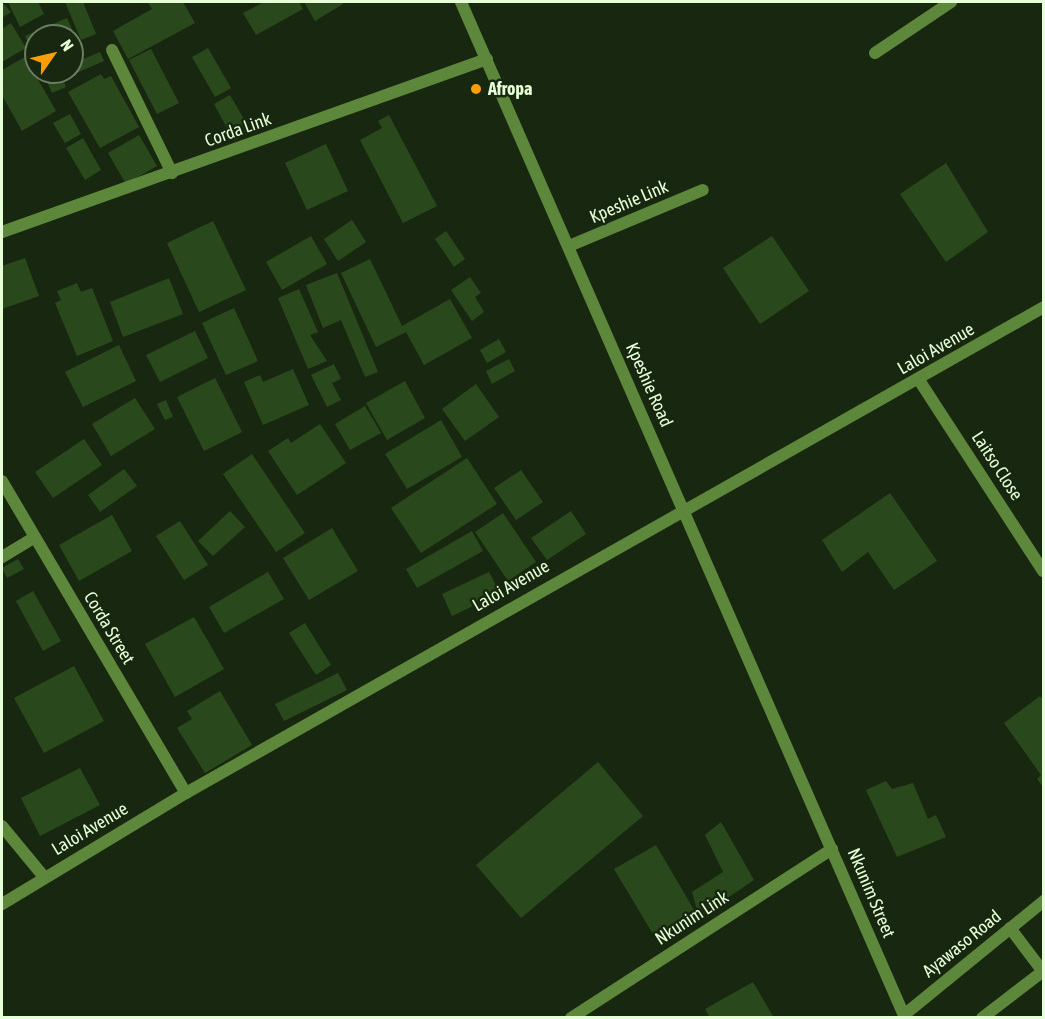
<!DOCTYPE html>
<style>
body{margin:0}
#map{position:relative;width:1045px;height:1019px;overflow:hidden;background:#182810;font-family:"Asap Condensed",sans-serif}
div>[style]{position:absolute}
.building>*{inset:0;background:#29491c}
.service>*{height:12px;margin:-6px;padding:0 6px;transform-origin:6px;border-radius:6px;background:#5d873b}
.minor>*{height:12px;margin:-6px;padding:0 6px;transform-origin:6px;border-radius:6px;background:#5d873b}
.tertiary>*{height:12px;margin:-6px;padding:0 6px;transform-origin:6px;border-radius:6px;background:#5d873b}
.dots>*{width:16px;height:16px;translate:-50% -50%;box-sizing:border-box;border:3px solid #182810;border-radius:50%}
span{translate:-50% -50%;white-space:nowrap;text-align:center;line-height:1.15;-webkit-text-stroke:5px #182810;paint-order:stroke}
.poi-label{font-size:18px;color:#e6ffd7;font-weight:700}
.left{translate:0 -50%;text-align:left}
.street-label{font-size:18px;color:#e6ffd7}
.frame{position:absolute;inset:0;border:3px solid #e6ffd7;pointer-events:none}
.north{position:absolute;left:24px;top:24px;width:60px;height:60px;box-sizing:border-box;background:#182810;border:2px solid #6a7e60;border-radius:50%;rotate:56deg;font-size:16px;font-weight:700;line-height:24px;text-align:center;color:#e6ffd7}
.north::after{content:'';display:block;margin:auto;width:21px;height:27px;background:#fe9d04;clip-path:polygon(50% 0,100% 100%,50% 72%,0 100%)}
</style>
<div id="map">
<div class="building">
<i style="clip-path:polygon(2px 2px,11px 12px,2px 18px)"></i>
<i style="clip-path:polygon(8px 2px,38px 2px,44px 14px,20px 27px)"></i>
<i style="clip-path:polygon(65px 2px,83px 2px,96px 34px,81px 40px)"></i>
<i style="clip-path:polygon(148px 2px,183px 2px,195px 23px,128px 59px,113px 31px,152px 9px)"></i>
<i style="clip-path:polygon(264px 2px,299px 2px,303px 9px,256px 35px,243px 13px)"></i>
<i style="clip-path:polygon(304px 2px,341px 2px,343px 4px,315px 21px)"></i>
<i style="clip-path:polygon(67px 18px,74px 34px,36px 36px,32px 52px,25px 36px)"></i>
<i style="clip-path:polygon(11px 23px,26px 48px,2px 62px,2px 29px)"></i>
<i style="clip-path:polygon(72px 45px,79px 61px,100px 52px,104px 61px,65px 78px,63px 72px,72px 72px)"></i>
<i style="clip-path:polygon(208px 48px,231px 88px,215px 97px,192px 57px)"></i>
<i style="clip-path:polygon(151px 49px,179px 103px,157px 114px,129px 60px)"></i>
<i style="clip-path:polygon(25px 57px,56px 111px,22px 131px,2px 95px,2px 70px)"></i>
<i style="clip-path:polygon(43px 72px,60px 72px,66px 87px,52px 93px)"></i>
<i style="clip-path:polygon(101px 74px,104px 79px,111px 76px,139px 127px,100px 148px,68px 92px)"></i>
<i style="clip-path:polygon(230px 95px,251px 131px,234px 141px,214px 104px)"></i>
<i style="clip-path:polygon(70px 114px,81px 134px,65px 143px,53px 123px)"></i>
<i style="clip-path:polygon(389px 115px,437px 206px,403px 223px,360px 140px,382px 128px,378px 121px)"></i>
<i style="clip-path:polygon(139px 135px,157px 166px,126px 184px,108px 153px)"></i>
<i style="clip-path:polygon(83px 138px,101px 170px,85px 180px,66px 148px)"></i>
<i style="clip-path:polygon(326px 144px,348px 191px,307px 210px,285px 163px)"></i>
<i style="clip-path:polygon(946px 163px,988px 232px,946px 262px,900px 194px)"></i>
<i style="clip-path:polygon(352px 220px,366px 242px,338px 261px,324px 239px)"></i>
<i style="clip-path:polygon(213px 221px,246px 290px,199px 312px,167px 243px)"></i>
<i style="clip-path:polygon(446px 231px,465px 259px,454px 267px,435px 239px)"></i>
<i style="clip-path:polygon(311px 236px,327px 264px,282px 290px,266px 262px)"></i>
<i style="clip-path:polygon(772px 236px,809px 291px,760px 324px,723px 268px)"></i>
<i style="clip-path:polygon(25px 258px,39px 296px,2px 309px,2px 266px)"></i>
<i style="clip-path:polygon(370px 259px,402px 326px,450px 299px,472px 338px,424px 365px,406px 332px,376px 347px,341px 273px)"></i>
<i style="clip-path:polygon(337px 273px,378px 372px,365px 377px,341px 320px,323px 328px,306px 285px)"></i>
<i style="clip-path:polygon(470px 277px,481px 293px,475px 297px,484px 312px,472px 321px,451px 290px)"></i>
<i style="clip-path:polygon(169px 278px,183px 314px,123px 337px,110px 302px)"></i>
<i style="clip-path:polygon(77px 283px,81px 292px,92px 288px,113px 341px,77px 356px,55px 303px,61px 300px,57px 291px)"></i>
<i style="clip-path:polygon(299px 289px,318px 332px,310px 335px,327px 361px,308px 369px,278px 298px)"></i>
<i style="clip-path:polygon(234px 308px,258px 361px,226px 375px,202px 323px)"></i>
<i style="clip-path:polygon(195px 331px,208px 358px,160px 382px,146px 355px)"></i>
<i style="clip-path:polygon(499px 339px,506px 352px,487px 363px,480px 350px)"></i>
<i style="clip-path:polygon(119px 345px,136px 381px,83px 407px,65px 372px)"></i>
<i style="clip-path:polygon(509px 359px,515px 371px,492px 384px,486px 371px)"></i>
<i style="clip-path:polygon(334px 364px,341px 379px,332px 383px,341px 400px,327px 407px,311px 375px)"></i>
<i style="clip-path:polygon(293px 369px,309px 405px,263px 425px,244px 382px,260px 375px,263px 382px)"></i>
<i style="clip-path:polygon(215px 378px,242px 432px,204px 451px,177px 397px)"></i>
<i style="clip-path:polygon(405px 381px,425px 418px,387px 440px,366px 403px)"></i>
<i style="clip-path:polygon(476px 384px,499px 417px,465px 441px,442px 409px)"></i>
<i style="clip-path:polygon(135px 398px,155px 429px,111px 456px,92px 424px)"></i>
<i style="clip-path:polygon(166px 400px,173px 417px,165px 420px,157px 404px)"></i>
<i style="clip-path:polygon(365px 406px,381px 433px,350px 450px,335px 424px)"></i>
<i style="clip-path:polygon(441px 420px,462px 457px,407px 489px,385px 454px)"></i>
<i style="clip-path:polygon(320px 424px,346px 463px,297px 495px,268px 451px,288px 438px,291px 443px)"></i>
<i style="clip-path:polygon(84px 439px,102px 465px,53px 498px,35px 472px)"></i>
<i style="clip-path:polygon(252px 454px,305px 533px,276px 552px,223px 474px)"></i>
<i style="clip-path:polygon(467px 458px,497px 504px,421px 553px,391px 508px)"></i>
<i style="clip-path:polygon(124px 469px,137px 486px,100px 512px,88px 495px)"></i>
<i style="clip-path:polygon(521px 470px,543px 502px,516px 520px,494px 488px)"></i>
<i style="clip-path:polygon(890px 493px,937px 561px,894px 590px,868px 552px,842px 572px,822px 540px)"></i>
<i style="clip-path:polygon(230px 511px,245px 527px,213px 556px,198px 541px)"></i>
<i style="clip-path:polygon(571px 511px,586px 534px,547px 560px,531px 538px)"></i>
<i style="clip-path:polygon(503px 513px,536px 562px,508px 581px,475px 532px)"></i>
<i style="clip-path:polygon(112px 515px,132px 551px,79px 581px,59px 545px)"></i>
<i style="clip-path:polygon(180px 521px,208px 565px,184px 580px,156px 536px)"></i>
<i style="clip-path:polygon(332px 528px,358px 571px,309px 600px,283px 558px)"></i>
<i style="clip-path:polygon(472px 531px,483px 551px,417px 588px,406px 569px)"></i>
<i style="clip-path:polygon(18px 559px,24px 569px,7px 578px,2px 568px)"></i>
<i style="clip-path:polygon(268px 572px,284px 599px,224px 633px,209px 607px)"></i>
<i style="clip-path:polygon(489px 572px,500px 593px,452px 616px,442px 594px)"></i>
<i style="clip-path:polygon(33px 591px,61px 641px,43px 651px,16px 601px)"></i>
<i style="clip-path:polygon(194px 617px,224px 669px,175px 697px,145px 644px)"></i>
<i style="clip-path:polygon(305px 623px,331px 665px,316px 675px,289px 633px)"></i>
<i style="clip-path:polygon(74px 666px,104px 721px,44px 753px,14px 698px)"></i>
<i style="clip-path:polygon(338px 673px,347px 690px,284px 721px,275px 704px)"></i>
<i style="clip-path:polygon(220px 691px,252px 745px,205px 773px,177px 728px,192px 719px,187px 711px)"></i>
<i style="clip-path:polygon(1040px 696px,1044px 701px,1044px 788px,1037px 779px,1041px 775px,1004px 723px)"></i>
<i style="clip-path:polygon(598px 762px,643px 816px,521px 918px,476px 865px)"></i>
<i style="clip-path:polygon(80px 768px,100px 805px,40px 836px,21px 798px)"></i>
<i style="clip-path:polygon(886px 781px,892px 789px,913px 783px,928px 819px,936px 815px,946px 837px,897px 857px,866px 790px)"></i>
<i style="clip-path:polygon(721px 822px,754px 880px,699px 917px,692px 892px,723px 872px,705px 835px)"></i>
<i style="clip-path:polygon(656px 845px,697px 915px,656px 939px,614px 869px)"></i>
<i style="clip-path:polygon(753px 982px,774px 1018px,710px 1018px,705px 1009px)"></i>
</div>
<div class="service">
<i style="left:919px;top:380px;width:228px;rotate:57deg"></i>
<i style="left:2px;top:557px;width:37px;rotate:-31deg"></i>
<i style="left:2px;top:826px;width:66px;rotate:50.5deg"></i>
<i style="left:982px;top:1018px;width:76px;rotate:-37.5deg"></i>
</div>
<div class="minor">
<i style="left:112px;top:50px;width:137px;rotate:64deg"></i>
<i style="left:875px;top:53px;width:92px;rotate:-33.9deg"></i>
<i style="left:2px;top:232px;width:515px;rotate:-19.63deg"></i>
<i style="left:569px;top:246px;width:145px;rotate:-22.7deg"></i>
<i style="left:2px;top:481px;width:362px;rotate:59.5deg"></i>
<i style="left:2px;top:904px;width:215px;rotate:-31.1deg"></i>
<i style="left:186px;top:793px;width:986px;rotate:-29.53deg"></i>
<i style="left:1010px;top:928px;width:56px;rotate:52.9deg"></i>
<i style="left:904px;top:1015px;width:181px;rotate:-39.2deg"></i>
<i style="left:571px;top:1018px;width:311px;rotate:-32.9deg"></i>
</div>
<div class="tertiary">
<i style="left:461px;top:2px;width:1109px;rotate:66.39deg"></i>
</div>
<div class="dots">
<i style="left:476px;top:89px;background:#fe9d04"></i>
</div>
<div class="poi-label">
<span class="left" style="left:488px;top:89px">Afropa</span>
</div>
<div class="street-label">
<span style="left:238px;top:130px;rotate:-20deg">Corda Link</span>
<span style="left:629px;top:202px;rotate:-23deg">Kpeshie Link</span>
<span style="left:936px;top:349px;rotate:-30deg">Laloi Avenue</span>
<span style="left:649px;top:385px;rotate:66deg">Kpeshie Road</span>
<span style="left:997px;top:466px;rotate:57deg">Laitso Close</span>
<span style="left:511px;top:586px;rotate:-30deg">Laloi Avenue</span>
<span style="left:109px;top:628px;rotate:59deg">Corda Street</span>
<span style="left:90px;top:829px;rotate:-31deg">Laloi Avenue</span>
<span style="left:871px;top:893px;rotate:67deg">Nkunim Street</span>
<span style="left:692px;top:918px;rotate:-33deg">Nkunim Link</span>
<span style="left:962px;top:944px;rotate:-39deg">Ayawaso Road</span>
</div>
<div class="frame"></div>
<div class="north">N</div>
</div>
